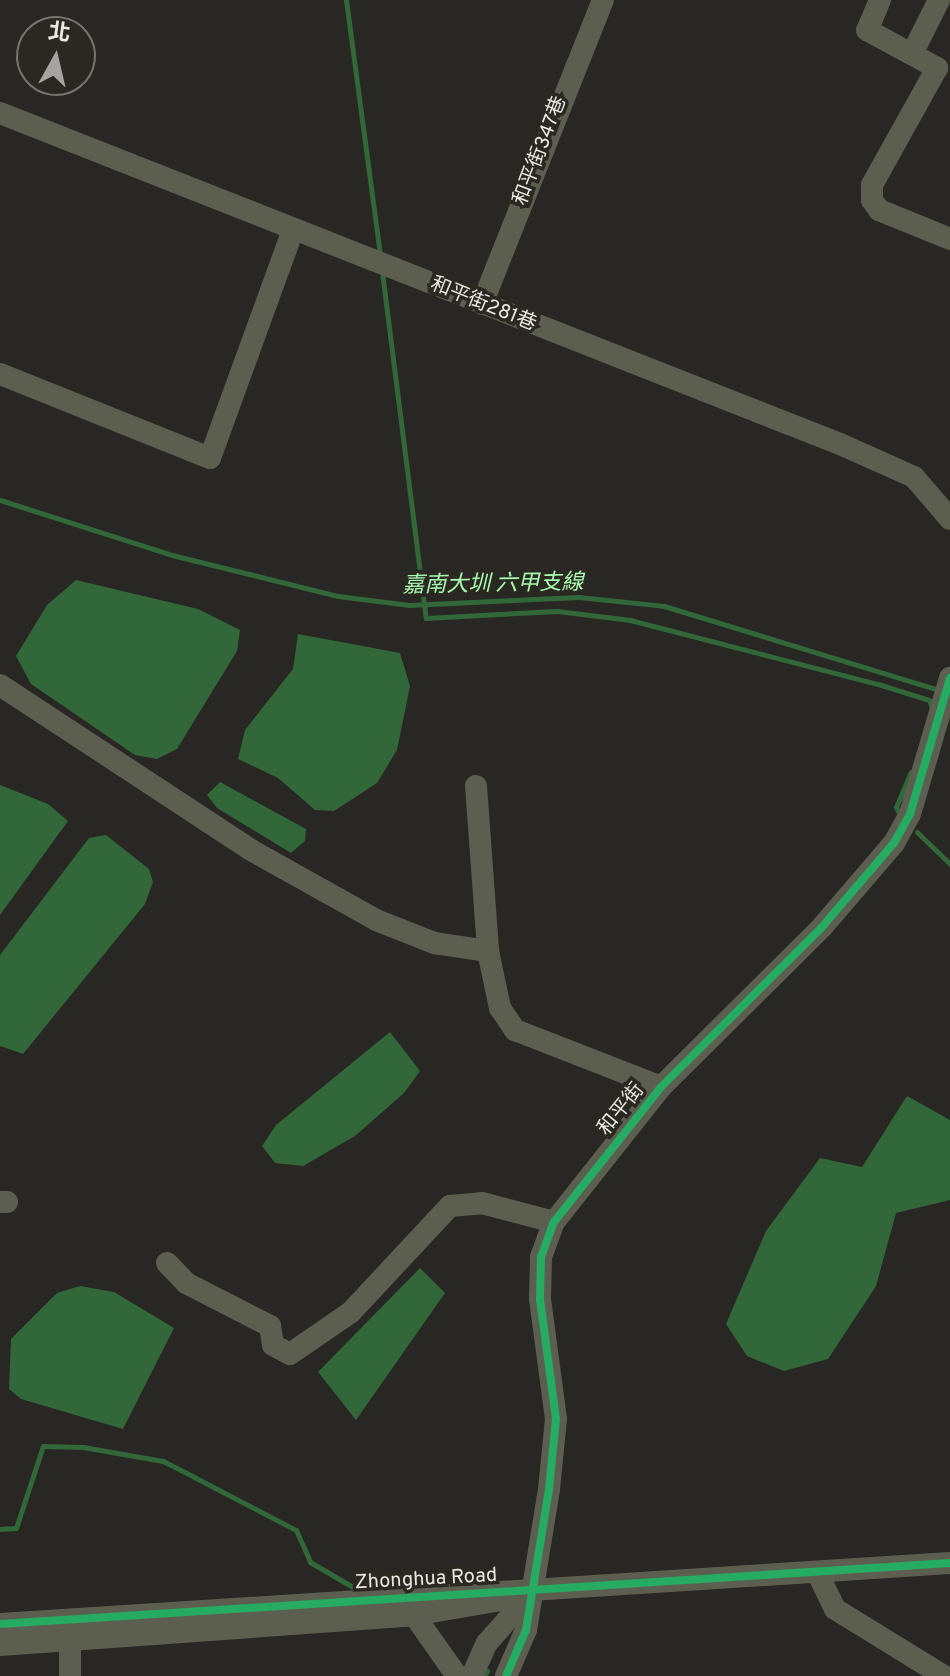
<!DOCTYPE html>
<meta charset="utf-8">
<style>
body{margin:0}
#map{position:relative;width:950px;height:1676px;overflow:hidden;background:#282723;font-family:Overpass,"Noto Sans TC",sans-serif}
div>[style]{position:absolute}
.water>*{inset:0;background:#316739}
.stream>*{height:5px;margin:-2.5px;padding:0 2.5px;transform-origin:2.5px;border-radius:2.5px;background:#316739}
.minor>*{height:22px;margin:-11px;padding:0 11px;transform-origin:11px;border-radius:11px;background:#5c5f50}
.cycleway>*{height:8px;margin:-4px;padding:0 4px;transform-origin:4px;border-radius:4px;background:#26ab63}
span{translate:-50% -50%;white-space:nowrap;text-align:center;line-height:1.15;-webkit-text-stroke:7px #2a2821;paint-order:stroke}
.street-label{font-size:20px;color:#e9e8e3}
.water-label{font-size:22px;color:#a6faaf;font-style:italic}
.north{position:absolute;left:16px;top:16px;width:80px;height:80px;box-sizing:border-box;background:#2a2821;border:2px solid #76756f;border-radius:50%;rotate:8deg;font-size:22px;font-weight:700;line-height:32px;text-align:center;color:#e9e8e3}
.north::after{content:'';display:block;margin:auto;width:28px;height:36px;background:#a5a4a0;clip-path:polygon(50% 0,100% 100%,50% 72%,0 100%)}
</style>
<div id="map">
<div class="water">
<i style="clip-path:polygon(76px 580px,198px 609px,240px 630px,237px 651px,177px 749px,157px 759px,135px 755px,31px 684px,16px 656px,47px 605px)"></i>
<i style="clip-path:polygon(298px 634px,400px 653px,410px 686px,397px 750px,377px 783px,334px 811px,315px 810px,278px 778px,238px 759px,245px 730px,293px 669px)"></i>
<i style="clip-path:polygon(220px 782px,306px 829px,305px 841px,291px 853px,217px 808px,207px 795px)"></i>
<i style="clip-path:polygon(0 785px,48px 804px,68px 821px,0 915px)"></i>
<i style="clip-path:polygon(106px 835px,149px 869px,153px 882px,145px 904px,23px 1054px,0 1046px,0 955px,89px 838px)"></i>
<i style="clip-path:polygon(390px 1032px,420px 1071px,404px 1093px,355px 1136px,303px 1166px,275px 1163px,262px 1146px,276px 1125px)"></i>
<i style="clip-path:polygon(907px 1096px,950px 1120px,950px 1200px,896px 1213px,876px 1286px,828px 1359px,784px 1371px,747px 1356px,726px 1324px,766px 1231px,820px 1158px,862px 1167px)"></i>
<i style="clip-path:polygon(420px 1268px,445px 1293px,356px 1420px,318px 1372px)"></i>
<i style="clip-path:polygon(80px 1286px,114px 1292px,174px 1328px,123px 1429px,21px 1399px,9px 1389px,11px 1339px,57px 1293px)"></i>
</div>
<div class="stream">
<i style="left:346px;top:0;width:257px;rotate:82.4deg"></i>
<i style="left:382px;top:272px;width:349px;rotate:82.8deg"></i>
<i style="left:426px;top:618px;width:131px;rotate:-3.1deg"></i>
<i style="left:557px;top:611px;width:74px;rotate:7deg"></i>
<i style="left:630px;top:620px;width:256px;rotate:14.5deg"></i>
<i style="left:878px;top:684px;width:53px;rotate:17.4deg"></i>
<i style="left:929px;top:700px;width:11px;rotate:68deg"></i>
<i style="left:0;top:500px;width:181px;rotate:17.7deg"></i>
<i style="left:172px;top:555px;width:171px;rotate:13.9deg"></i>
<i style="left:338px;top:596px;width:72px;rotate:7.2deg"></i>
<i style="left:409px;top:605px;width:170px;rotate:-2.7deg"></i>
<i style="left:579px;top:597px;width:85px;rotate:6deg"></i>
<i style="left:664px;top:606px;width:288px;rotate:17deg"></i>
<i style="left:900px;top:815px;width:9px;rotate:-117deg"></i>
<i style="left:896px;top:807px;width:38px;rotate:-67deg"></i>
<i style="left:917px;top:832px;width:46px;rotate:44.1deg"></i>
<i style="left:0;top:1529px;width:16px;rotate:-4deg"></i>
<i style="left:16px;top:1528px;width:86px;rotate:-71.8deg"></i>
<i style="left:43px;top:1446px;width:40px;rotate:1.4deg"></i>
<i style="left:83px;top:1447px;width:81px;rotate:9.9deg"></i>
<i style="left:163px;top:1461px;width:35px;rotate:27deg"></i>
<i style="left:194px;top:1477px;width:115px;rotate:27.5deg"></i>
<i style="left:296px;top:1530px;width:35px;rotate:66deg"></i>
<i style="left:310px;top:1562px;width:56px;rotate:30.3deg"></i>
<i style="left:484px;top:1676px;width:6px;rotate:-59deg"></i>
</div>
<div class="minor">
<i style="left:880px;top:0;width:33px;rotate:113deg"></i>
<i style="left:867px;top:30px;width:80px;rotate:28.5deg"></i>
<i style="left:937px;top:68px;width:134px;rotate:119.1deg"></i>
<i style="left:872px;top:185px;width:15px;rotate:90deg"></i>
<i style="left:872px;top:200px;width:12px;rotate:55deg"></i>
<i style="left:879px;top:210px;width:77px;rotate:22.2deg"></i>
<i style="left:912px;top:54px;width:60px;rotate:-63.4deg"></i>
<i style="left:0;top:113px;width:903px;rotate:21.51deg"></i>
<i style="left:840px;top:444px;width:81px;rotate:24deg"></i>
<i style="left:914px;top:477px;width:55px;rotate:49.4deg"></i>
<i style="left:482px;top:304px;width:327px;rotate:-68.3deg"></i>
<i style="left:0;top:374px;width:226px;rotate:21.8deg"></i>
<i style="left:210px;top:458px;width:239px;rotate:-70deg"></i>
<i style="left:0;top:685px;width:300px;rotate:33.3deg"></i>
<i style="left:251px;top:850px;width:143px;rotate:29.2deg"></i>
<i style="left:376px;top:920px;width:62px;rotate:21.6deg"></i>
<i style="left:434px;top:943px;width:55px;rotate:8.4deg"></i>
<i style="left:476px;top:786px;width:165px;rotate:85.8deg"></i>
<i style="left:488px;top:951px;width:58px;rotate:78.1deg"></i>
<i style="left:500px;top:1008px;width:27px;rotate:56deg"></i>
<i style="left:515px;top:1030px;width:157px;rotate:21.3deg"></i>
<i style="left:0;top:1202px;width:7px"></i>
<i style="left:167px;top:1263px;width:28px;rotate:46deg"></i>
<i style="left:186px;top:1283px;width:94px;rotate:27.1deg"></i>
<i style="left:270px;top:1326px;width:19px;rotate:81deg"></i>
<i style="left:273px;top:1345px;width:19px;rotate:28deg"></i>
<i style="left:290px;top:1354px;width:74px;rotate:-34.5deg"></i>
<i style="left:351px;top:1312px;width:145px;rotate:-47deg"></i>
<i style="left:450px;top:1206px;width:32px;rotate:-5deg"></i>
<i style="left:482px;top:1203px;width:74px;rotate:14.8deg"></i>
<i style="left:817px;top:1572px;width:41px;rotate:64.1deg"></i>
<i style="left:835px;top:1609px;width:128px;rotate:31.6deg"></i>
<i style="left:414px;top:1615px;width:75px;rotate:54.8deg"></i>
<i style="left:0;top:1624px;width:952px;rotate:-3.67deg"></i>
<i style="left:0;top:1645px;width:415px;rotate:-4.1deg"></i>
<i style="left:414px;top:1615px;width:87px;rotate:-9.9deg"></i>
<i style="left:70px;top:1676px;width:31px;rotate:-90deg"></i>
<i style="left:472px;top:1676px;width:36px;rotate:-66deg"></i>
<i style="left:487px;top:1643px;width:67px;rotate:-48.7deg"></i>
<i style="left:506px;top:1676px;width:50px;rotate:-66.5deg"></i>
<i style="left:526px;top:1630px;width:143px;rotate:-80.7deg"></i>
<i style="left:549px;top:1489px;width:70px;rotate:-84.3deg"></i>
<i style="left:556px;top:1419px;width:121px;rotate:-97.6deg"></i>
<i style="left:540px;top:1299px;width:42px;rotate:-88.6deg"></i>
<i style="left:541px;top:1257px;width:37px;rotate:-70deg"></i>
<i style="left:554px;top:1222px;width:172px;rotate:-51.6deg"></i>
<i style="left:661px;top:1087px;width:227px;rotate:-44.8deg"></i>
<i style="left:822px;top:927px;width:111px;rotate:-49.4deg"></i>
<i style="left:894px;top:843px;width:33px;rotate:-61deg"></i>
<i style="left:910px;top:814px;width:142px;rotate:-73.6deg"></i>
</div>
<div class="cycleway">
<i style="left:0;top:1624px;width:952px;rotate:-3.67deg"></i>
<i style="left:506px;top:1676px;width:50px;rotate:-66.5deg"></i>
<i style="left:526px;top:1630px;width:143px;rotate:-80.7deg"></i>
<i style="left:549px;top:1489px;width:70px;rotate:-84.3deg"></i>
<i style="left:556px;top:1419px;width:121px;rotate:-97.6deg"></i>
<i style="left:540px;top:1299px;width:42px;rotate:-88.6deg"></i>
<i style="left:541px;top:1257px;width:37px;rotate:-70deg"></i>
<i style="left:554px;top:1222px;width:172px;rotate:-51.6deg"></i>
<i style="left:661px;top:1087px;width:227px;rotate:-44.8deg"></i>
<i style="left:822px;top:927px;width:111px;rotate:-49.4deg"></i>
<i style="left:894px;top:843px;width:33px;rotate:-61deg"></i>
<i style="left:910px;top:814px;width:142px;rotate:-73.6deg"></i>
</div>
<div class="street-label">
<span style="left:541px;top:151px;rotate:-69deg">和平街347巷</span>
<span style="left:483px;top:305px;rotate:22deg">和平街281巷</span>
<span style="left:622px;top:1110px;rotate:-51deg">和平街</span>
<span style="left:426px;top:1580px;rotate:-3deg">Zhonghua Road</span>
</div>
<div class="water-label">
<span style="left:493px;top:585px;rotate:-1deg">嘉南大圳 六甲支線</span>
</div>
<div class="north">北</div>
</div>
